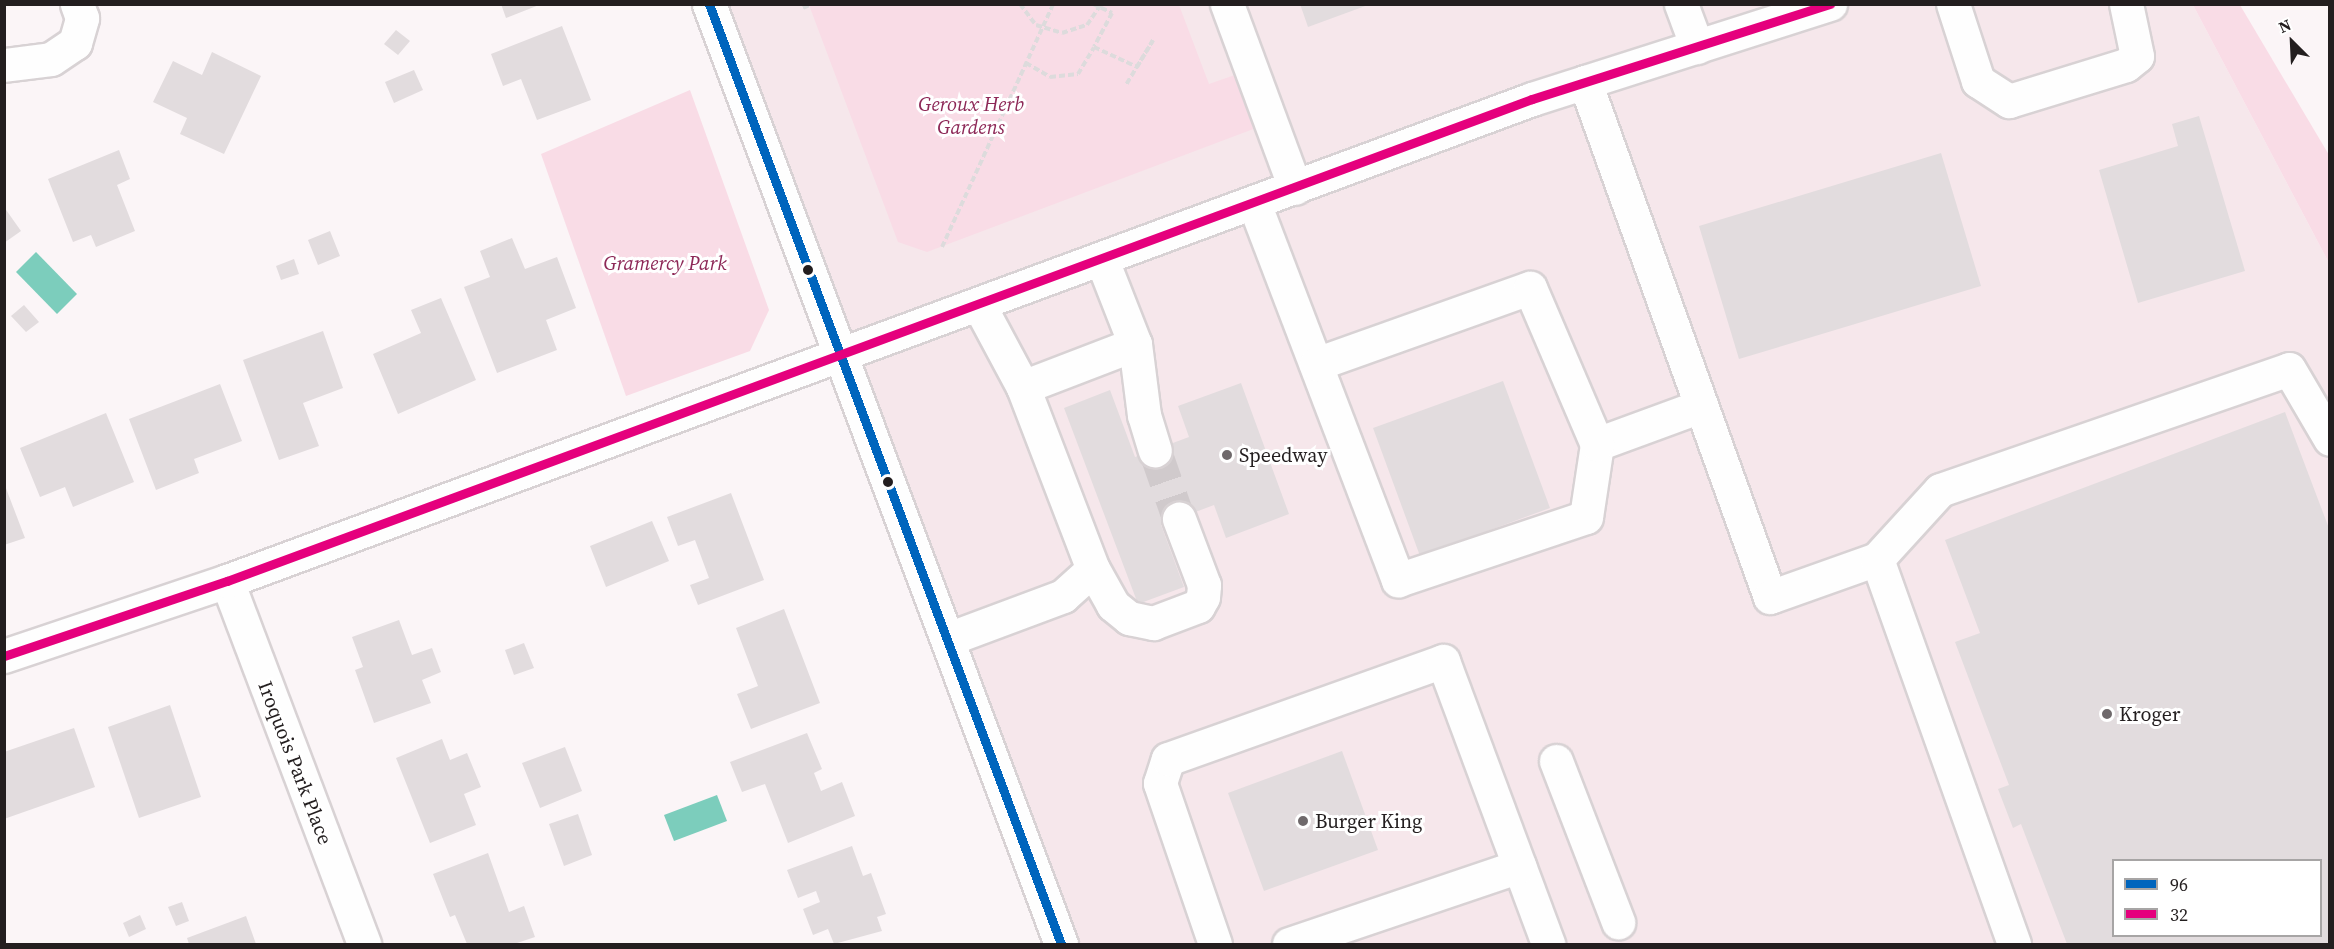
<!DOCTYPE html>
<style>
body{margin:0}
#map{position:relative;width:2334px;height:949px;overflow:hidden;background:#fbf5f7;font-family:"Source Serif 4",serif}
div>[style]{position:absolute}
.built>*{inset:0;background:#f6e7eb}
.green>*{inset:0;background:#f9dce6}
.water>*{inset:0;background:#7ccdbc}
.building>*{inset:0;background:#e2dcde}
.minor-tunnel>*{height:33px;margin-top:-16.5px;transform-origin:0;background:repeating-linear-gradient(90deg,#d0cacc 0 33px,transparent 0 49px)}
.path>*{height:4px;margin-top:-2px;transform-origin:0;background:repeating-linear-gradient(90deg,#dddbdc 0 6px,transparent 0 9px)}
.roads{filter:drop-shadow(2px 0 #d8d2d4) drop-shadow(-2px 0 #d8d2d4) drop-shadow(0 2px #d8d2d4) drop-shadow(0 -2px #d8d2d4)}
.minor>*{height:33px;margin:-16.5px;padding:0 16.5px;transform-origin:16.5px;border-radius:16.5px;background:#fefefe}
.major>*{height:33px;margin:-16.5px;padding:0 16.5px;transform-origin:16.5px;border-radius:16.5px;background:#fefefe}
.bus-1>*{height:9px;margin:-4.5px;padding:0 4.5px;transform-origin:4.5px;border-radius:4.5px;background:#0065bd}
.bus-2>*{height:9px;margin:-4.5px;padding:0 4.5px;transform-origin:4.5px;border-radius:4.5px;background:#e5007d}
.dots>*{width:16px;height:16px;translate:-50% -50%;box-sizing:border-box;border:3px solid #fff;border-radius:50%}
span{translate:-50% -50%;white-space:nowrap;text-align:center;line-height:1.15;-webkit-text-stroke:6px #fff;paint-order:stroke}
.park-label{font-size:20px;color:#8d2857;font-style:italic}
.poi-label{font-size:20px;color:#231e1f}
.left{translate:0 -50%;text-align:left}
.street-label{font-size:20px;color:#231e1f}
.frame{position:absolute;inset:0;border:6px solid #231e1f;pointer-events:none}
.legend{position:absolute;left:2112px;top:859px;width:210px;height:78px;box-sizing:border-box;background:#fff;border:2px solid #a7a5a5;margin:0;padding:8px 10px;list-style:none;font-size:18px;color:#231e1f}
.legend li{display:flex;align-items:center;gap:12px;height:30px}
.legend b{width:30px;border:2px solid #a7a5a5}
.north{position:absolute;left:2262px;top:12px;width:60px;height:60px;-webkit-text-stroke:4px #fff;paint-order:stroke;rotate:336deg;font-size:16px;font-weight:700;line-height:24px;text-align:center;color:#231e1f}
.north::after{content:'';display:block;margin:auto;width:21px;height:27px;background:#231e1f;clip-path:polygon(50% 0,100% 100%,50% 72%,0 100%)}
</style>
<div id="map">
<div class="built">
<i style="clip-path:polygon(evenodd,699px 5px,2193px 5px,2329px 263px,2329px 944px,1044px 944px,699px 5px,2114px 860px,2320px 860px,2320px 936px,2114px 936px,2114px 860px)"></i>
</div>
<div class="green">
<i style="clip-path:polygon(809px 5px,1179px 5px,1209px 84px,1252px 69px,1272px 122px,927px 252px,898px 242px)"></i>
<i style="clip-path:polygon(2193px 5px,2240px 5px,2329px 155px,2329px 263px)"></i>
<i style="clip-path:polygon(690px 90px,769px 310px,750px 351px,626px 396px,541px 154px)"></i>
</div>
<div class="water">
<i style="clip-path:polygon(36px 252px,77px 294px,57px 314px,16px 272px)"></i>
<i style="clip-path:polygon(717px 795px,727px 821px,674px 841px,664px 815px)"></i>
</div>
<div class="building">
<i style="clip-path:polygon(501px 4px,539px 4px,539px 5px,506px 18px)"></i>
<i style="clip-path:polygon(1300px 4px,1368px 4px,1368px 5px,1308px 27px)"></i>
<i style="clip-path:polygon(562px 26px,591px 100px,537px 120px,521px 79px,503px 86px,491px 54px)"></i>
<i style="clip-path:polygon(396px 30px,410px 41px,398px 55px,384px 44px)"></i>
<i style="clip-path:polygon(212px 52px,261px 76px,224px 154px,180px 134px,187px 118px,153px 102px,173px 61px,202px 75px)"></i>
<i style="clip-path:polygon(414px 70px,423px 90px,394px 103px,385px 82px)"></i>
<i style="clip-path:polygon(2199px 116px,2245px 271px,2138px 303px,2099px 170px,2178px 146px,2172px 124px)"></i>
<i style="clip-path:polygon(119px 150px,130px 179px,117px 185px,135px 231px,96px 247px,91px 235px,73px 242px,48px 179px)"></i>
<i style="clip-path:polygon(1941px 153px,1981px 286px,1739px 359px,1699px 226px)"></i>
<i style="clip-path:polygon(4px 207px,21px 231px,4px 243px)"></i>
<i style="clip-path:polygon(330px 231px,340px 256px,318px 265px,308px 240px)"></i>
<i style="clip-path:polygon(512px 238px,525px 269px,557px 257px,576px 308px,546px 320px,557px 350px,497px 373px,464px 287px,490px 277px,480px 251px)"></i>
<i style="clip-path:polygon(294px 259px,299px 274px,281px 280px,276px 266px)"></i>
<i style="clip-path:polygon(441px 298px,476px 380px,398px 414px,373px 354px,421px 333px,411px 310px)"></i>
<i style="clip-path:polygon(24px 305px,39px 322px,26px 332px,11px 316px)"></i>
<i style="clip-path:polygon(323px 331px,343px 388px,303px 403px,319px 446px,279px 460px,243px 360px)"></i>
<i style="clip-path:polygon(1503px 381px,1550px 508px,1420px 556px,1373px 428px)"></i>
<i style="clip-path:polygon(1241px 383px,1289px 514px,1226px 538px,1214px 505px,1161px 525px,1184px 587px,1138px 604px,1064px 408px,1110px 390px,1135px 457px,1189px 437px,1178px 406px)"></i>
<i style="clip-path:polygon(220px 384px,242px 441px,194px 459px,199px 473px,156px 490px,129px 419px)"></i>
<i style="clip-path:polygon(evenodd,2285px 412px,2330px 531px,2330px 944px,2067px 944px,2021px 824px,2013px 828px,1998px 789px,2009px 785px,1955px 642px,1980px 633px,1945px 540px,2285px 412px,2114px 860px,2320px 860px,2320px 936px,2114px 936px,2114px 860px)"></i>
<i style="clip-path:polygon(106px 413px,134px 482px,73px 507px,65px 487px,40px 497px,20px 448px)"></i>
<i style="clip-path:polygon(4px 483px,25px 538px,4px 545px)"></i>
<i style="clip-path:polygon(731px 493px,764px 580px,698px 605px,690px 585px,709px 578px,695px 540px,678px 546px,667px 517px)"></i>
<i style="clip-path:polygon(652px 521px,669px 561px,606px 587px,590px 546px)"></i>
<i style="clip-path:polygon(784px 609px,820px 703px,751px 729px,737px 694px,758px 686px,736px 628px)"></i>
<i style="clip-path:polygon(399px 620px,412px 655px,432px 648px,441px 672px,422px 680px,431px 703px,374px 723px,355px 670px,363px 667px,352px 637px)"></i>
<i style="clip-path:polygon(524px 643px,534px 668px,514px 675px,505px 650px)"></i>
<i style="clip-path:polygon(170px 705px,201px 797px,139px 818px,108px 727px)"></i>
<i style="clip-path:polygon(74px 728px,95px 787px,4px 819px,4px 752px)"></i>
<i style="clip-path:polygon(807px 733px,822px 769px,814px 773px,821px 791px,842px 782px,855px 816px,788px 843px,765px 784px,742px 792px,730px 762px)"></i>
<i style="clip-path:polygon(442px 739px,450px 760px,467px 753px,481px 787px,464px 794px,476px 825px,430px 843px,396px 758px)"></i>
<i style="clip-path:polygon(565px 747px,582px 791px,540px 808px,522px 763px)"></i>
<i style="clip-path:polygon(1342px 751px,1378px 850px,1264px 891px,1228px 793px)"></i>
<i style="clip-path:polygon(578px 814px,592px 855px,564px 866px,549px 824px)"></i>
<i style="clip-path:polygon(852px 846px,863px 876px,871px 873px,886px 914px,877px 917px,882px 931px,834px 944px,828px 929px,813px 935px,803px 909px,820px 902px,816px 891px,798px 898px,787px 870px)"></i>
<i style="clip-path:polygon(488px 853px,509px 912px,524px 906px,535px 937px,514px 944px,467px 944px,455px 915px,450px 917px,433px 874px)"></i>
<i style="clip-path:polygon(182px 902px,189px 921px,176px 926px,168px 907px)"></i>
<i style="clip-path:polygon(140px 915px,146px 929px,129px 937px,123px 923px)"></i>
<i style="clip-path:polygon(246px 916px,256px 944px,189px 944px,187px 938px)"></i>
</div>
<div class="minor-tunnel">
<i style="left:1155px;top:450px;width:73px;rotate:70.8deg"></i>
</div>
<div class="path">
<i style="left:1020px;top:4px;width:26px;rotate:53deg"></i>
<i style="left:1036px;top:25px;width:27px;rotate:17deg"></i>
<i style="left:1062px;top:33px;width:26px;rotate:-18deg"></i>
<i style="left:1087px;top:25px;width:25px;rotate:-56deg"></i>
<i style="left:1093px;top:4px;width:21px;rotate:25deg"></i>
<i style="left:1112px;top:13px;width:38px;rotate:118deg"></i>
<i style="left:1094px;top:47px;width:47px;rotate:24.9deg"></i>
<i style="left:1137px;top:67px;width:31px;rotate:-59deg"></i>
<i style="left:1153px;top:40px;width:52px;rotate:121deg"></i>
<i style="left:803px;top:8px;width:10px;rotate:-24deg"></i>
<i style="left:1026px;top:63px;width:28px;rotate:30deg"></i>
<i style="left:1050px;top:77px;width:28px;rotate:-6deg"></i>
<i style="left:1078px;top:74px;width:31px;rotate:-59deg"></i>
<i style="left:942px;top:247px;width:267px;rotate:-65.4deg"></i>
</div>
<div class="roads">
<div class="minor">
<i style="left:1227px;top:4px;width:196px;rotate:69.7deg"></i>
<i style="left:1681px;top:4px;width:46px;rotate:69.6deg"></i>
<i style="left:1953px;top:4px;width:81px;rotate:72deg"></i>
<i style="left:1978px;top:81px;width:37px;rotate:33deg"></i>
<i style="left:2009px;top:101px;width:122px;rotate:-17.1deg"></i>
<i style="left:2126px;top:65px;width:14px;rotate:-39deg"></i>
<i style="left:2137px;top:56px;width:53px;rotate:-101.9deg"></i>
<i style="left:4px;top:65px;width:47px;rotate:-7.3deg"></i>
<i style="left:51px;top:59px;width:29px;rotate:-34deg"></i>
<i style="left:75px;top:43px;width:26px;rotate:-74deg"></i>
<i style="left:82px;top:18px;width:15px;rotate:-110deg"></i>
<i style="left:1585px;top:82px;width:547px;rotate:70.24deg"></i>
<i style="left:1770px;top:597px;width:114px;rotate:-19.6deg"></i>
<i style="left:1877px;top:559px;width:409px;rotate:70.4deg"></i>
<i style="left:1254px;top:203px;width:404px;rotate:69.1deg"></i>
<i style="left:1398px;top:580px;width:198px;rotate:-18.5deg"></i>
<i style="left:1586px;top:517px;width:74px;rotate:-81.4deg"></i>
<i style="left:1597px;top:444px;width:111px;rotate:-20.1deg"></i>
<i style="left:1102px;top:260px;width:90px;rotate:68.6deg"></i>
<i style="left:1135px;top:344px;width:72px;rotate:82.8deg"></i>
<i style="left:1144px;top:415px;width:37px;rotate:73deg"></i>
<i style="left:979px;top:305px;width:93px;rotate:61.8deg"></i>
<i style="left:1135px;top:344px;width:120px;rotate:159deg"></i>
<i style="left:1023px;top:387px;width:195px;rotate:69deg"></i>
<i style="left:1093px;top:569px;width:41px;rotate:60.9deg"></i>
<i style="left:1113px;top:605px;width:21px;rotate:39deg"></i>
<i style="left:1129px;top:618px;width:25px;rotate:12deg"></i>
<i style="left:1153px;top:623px;width:48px;rotate:-20.7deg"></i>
<i style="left:1198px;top:606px;width:10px;rotate:-61deg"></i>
<i style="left:1203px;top:597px;width:12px;rotate:-85deg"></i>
<i style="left:1204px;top:585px;width:71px;rotate:-110.7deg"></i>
<i style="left:1316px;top:364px;width:227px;rotate:-19.6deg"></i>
<i style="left:1530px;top:288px;width:170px;rotate:66.8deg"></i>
<i style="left:1877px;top:559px;width:93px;rotate:-47.6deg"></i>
<i style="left:1940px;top:490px;width:369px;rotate:-19.1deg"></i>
<i style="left:2289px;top:369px;width:81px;rotate:59.6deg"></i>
<i style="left:227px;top:581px;width:388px;rotate:69.3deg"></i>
<i style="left:948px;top:639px;width:123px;rotate:-20.5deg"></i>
<i style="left:1063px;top:596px;width:40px;rotate:-42deg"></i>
<i style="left:4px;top:656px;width:235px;rotate:-18.6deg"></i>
<i style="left:227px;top:581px;width:1391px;rotate:-20.27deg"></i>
<i style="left:1532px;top:99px;width:313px;rotate:-17.7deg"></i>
<i style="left:1556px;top:761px;width:173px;rotate:68.9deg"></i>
<i style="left:1215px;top:944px;width:170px;rotate:-108.9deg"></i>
<i style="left:1160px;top:783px;width:25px;rotate:-72deg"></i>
<i style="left:1168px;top:759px;width:292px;rotate:-19.6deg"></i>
<i style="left:1443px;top:661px;width:302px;rotate:69.6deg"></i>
<i style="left:1289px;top:944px;width:243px;rotate:-18.7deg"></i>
</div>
<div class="major">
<i style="left:709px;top:4px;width:1004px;rotate:69.47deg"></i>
</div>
</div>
<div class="bus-1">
<i style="left:709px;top:4px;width:1004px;rotate:69.47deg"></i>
</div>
<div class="bus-2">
<i style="left:4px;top:656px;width:235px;rotate:-18.6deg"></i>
<i style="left:227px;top:581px;width:1391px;rotate:-20.27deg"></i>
<i style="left:1532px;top:99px;width:313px;rotate:-17.7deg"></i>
</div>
<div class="dots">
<i style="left:808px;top:270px;background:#231e1f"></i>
<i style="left:1227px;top:455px;background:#6f696b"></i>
<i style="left:888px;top:482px;background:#231e1f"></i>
<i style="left:2107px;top:714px;background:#6f696b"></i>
<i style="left:1303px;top:821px;background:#6f696b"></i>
</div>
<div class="park-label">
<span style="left:971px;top:116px">Geroux Herb<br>Gardens</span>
<span style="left:665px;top:263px">Gramercy Park</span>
</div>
<div class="poi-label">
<span class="left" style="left:1239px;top:455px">Speedway</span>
<span class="left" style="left:2119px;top:714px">Kroger</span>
<span class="left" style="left:1315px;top:821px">Burger King</span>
</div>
<div class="street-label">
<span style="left:295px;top:763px;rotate:69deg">Iroquois Park Place</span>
</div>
<div class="frame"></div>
<ul class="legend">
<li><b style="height:8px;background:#0065bd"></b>96</li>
<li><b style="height:8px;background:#e5007d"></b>32</li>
</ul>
<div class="north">N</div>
</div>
